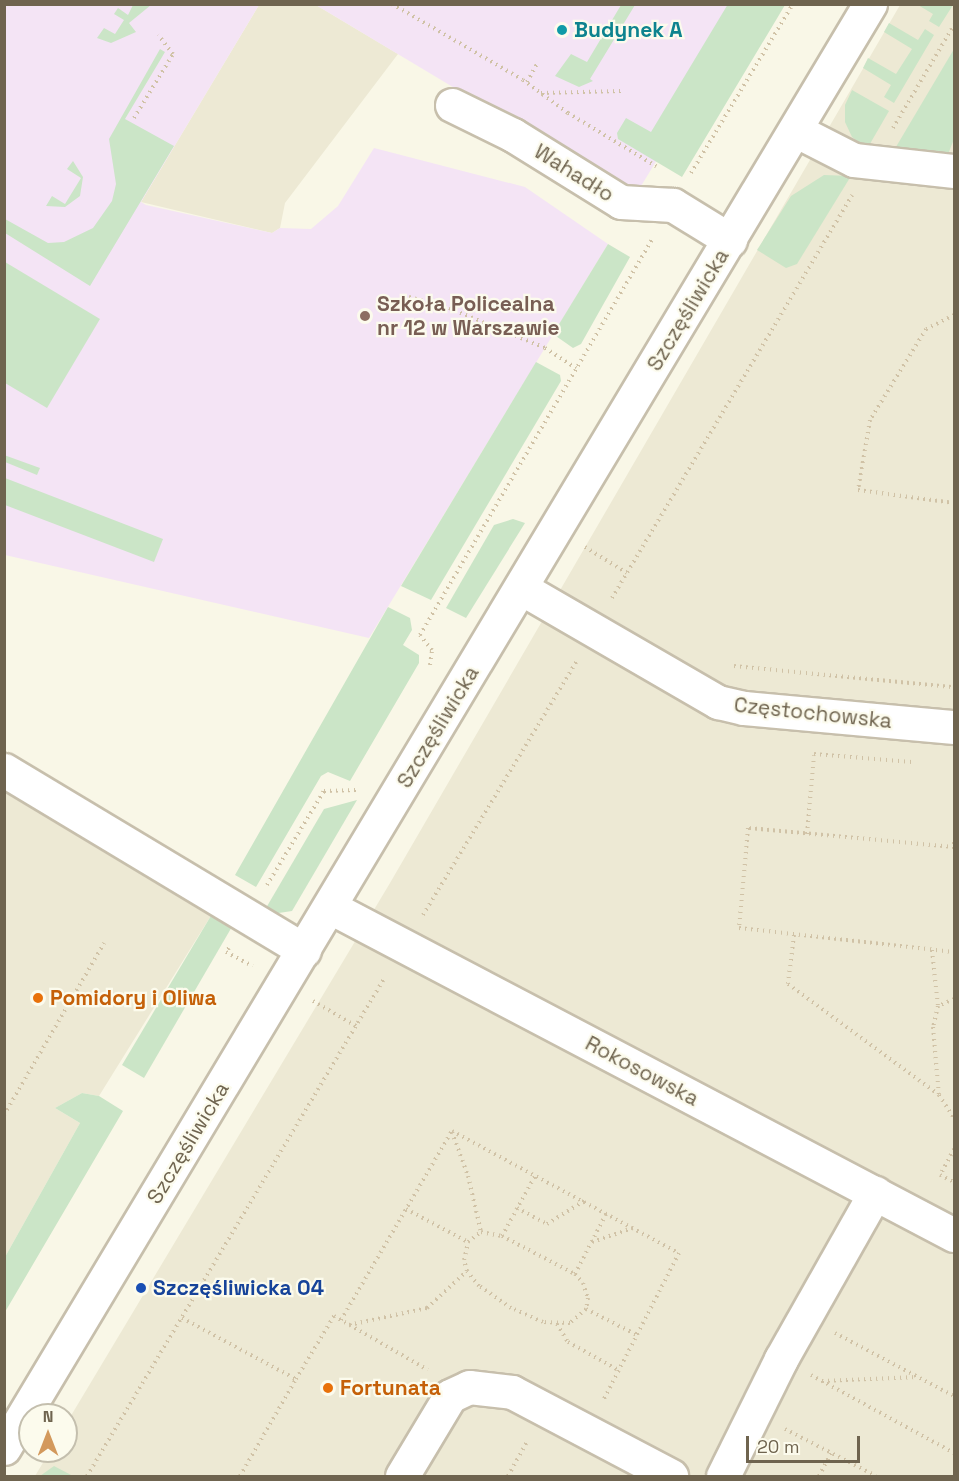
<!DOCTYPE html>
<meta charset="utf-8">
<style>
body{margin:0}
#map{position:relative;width:959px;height:1481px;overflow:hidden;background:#f9f7e7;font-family:"Space Grotesk",sans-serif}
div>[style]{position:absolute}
.residential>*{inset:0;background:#ede9d4}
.education>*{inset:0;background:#f4e4f5}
.green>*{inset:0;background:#cbe5c7}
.path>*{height:4px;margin-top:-2px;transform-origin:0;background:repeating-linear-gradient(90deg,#d0c2a6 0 1.5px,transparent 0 6px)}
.roads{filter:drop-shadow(2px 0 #c7bfac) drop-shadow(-2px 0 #c7bfac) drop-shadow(0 2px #c7bfac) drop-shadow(0 -2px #c7bfac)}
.minor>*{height:33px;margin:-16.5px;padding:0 16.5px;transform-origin:16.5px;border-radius:16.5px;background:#fff}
.dots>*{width:16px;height:16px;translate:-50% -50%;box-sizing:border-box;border:3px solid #fcfbed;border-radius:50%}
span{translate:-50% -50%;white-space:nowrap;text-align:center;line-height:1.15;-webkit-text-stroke:4.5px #fcfbed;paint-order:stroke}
.culture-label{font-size:21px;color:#0d838f;font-weight:700}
.left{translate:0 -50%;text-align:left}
.street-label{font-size:21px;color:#6f644f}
.education-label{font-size:21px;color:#785e54;font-weight:700}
.food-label{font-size:21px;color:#c56008;font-weight:700}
.transit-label{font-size:21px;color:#164399;font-weight:700}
.frame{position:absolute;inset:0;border:6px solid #6f644f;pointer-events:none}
.north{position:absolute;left:18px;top:1403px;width:60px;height:60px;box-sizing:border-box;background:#fcfbed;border:2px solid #c4bfae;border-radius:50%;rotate:0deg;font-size:16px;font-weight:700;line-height:24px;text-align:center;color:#6f644f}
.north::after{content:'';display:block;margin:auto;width:21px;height:27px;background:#d3995c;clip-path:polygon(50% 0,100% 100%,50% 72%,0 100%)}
.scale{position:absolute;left:746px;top:1436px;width:114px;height:27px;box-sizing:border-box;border:3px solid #6f644f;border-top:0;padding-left:8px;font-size:18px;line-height:21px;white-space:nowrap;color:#6f644f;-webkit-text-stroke:4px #fcfbed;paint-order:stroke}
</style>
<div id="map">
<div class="residential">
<i style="clip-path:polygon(259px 5px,316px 5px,398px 54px,285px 203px,280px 228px,272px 233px,141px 202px)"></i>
<i style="clip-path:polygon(900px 5px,954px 5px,954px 1476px,35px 1476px,50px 1451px,66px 1451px,66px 1424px,390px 883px)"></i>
<i style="clip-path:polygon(5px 792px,212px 914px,99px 1096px,82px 1093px,55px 1108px,80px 1123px,5px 1257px)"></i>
</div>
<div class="education">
<i style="clip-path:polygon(5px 5px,259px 5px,141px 202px,146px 205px,272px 233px,280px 228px,311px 229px,338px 206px,374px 148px,525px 187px,608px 244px,369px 638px,5px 555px)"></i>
<i style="clip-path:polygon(316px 5px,751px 5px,635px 196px)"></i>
</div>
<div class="green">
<i style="clip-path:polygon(728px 4px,785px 5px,682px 177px,618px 139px,617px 133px,626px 118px,651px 132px)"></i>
<i style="clip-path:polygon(133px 5px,151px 5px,129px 23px,136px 32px,111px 43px,97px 38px,104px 28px,115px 34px,124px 20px,114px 14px,118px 8px,128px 15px)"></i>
<i style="clip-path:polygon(621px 5px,635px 5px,590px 79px,593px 81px,579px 87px,555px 76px,571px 54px,587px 62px)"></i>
<i style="clip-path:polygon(918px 5px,953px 5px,939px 27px,929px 21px,933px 14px)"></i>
<i style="clip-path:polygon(889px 23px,918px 40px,925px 29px,934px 35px,894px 103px,884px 97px,891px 85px,863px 68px,868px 58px,896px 74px,912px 49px,884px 32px)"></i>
<i style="clip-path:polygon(160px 49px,165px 52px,125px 119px,174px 146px,90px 286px,5px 233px,5px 219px,48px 243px,64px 242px,93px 228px,112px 201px,116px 184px,109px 139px)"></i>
<i style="clip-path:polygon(954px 49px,954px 139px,945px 162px,890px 157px)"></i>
<i style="clip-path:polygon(852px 90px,889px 111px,867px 149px,852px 137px,845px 122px,845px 105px)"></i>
<i style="clip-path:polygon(73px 161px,83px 177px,80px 196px,65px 207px,46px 206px,52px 196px,65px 204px,81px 178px,67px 169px)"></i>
<i style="clip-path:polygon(824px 175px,851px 176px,797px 264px,786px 268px,757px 250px,791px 196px)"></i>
<i style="clip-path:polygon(608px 244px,630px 257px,581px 344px,573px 348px,553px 334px)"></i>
<i style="clip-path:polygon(5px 262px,100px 319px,47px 408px,5px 383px)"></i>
<i style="clip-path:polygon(536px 362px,560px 375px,561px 381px,431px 600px,401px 586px)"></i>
<i style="clip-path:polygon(4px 455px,40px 468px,37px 475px,5px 462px)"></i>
<i style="clip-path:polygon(5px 478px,163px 539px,154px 562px,5px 505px)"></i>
<i style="clip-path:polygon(513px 519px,525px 523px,466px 618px,446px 608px,494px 525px)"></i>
<i style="clip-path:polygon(388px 607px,410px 618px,412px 630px,403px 645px,419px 655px,419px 663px,350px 781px,328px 772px,321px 776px,256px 887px,235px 875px)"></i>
<i style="clip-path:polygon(357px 800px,292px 911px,272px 914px,266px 908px,324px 809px)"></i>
<i style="clip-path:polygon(212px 914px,233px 925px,144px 1078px,122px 1065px)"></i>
<i style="clip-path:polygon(82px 1093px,99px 1096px,123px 1111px,5px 1312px,5px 1257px,80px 1123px,55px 1108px)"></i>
<i style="clip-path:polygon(54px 1466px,73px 1476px,40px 1476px)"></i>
</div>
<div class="path">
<i style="left:392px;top:4px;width:151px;rotate:30.1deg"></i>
<i style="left:523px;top:80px;width:56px;rotate:36.3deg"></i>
<i style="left:568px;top:113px;width:103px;rotate:31.1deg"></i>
<i style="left:527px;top:82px;width:21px;rotate:-61deg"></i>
<i style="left:541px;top:93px;width:80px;rotate:-1.4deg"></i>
<i style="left:134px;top:118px;width:75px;rotate:-58.6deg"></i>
<i style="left:173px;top:54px;width:24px;rotate:-128deg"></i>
<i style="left:893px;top:128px;width:120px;rotate:-59.4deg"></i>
<i style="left:691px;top:173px;width:197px;rotate:-58.9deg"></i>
<i style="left:409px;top:297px;width:41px;rotate:15.4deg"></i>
<i style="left:449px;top:308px;width:104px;rotate:22.6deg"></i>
<i style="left:545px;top:348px;width:37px;rotate:33deg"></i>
<i style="left:954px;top:315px;width:31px;rotate:153deg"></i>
<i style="left:926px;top:329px;width:107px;rotate:121.6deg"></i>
<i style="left:870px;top:420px;width:71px;rotate:99.7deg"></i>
<i style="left:858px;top:490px;width:97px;rotate:7.7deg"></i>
<i style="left:585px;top:547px;width:49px;rotate:31.8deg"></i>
<i style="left:612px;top:598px;width:469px;rotate:-59.2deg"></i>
<i style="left:430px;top:665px;width:15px;rotate:-82deg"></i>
<i style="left:432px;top:650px;width:19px;rotate:-129deg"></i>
<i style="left:420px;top:635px;width:459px;rotate:-59.6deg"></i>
<i style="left:734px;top:666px;width:221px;rotate:5.5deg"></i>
<i style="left:814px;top:754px;width:98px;rotate:4.7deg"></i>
<i style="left:807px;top:834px;width:79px;rotate:-84.9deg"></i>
<i style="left:954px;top:842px;width:5px;rotate:90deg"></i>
<i style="left:954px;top:847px;width:207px;rotate:-174.7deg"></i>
<i style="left:748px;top:828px;width:100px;rotate:95.1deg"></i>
<i style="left:739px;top:928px;width:216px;rotate:6.4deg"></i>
<i style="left:267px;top:885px;width:110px;rotate:-58.8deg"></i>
<i style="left:324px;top:791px;width:32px;rotate:-2deg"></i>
<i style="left:423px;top:915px;width:296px;rotate:-58.8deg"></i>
<i style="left:794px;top:935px;width:49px;rotate:97deg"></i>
<i style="left:788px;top:984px;width:187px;rotate:36.3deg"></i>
<i style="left:229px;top:948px;width:5px;rotate:127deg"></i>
<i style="left:226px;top:952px;width:30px;rotate:28deg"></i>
<i style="left:932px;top:950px;width:56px;rotate:83.9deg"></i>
<i style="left:954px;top:999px;width:17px;rotate:156deg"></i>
<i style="left:938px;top:1006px;width:22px;rotate:103deg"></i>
<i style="left:933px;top:1027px;width:68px;rotate:85deg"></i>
<i style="left:939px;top:1095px;width:27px;rotate:57deg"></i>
<i style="left:313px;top:1001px;width:50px;rotate:30.2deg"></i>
<i style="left:4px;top:1115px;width:199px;rotate:-59.8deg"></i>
<i style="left:452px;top:1132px;width:47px;rotate:70deg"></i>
<i style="left:468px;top:1176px;width:57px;rotate:76.9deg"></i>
<i style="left:954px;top:1149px;width:30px;rotate:118deg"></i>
<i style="left:940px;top:1175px;width:16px;rotate:27deg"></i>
<i style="left:517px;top:1208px;width:34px;rotate:28deg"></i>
<i style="left:547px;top:1224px;width:44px;rotate:-31.9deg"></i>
<i style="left:406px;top:1209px;width:70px;rotate:28deg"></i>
<i style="left:481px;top:1232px;width:21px;rotate:11deg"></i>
<i style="left:502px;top:1236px;width:82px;rotate:27.5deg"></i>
<i style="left:575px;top:1274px;width:12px;rotate:48deg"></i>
<i style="left:583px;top:1283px;width:16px;rotate:72deg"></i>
<i style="left:588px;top:1298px;width:11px;rotate:100deg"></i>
<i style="left:586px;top:1309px;width:21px;rotate:139deg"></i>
<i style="left:570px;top:1323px;width:27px;rotate:-178deg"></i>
<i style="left:543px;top:1322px;width:35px;rotate:-156deg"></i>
<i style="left:511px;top:1308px;width:39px;rotate:-145deg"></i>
<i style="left:479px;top:1286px;width:19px;rotate:-129deg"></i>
<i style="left:467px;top:1271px;width:11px;rotate:-105deg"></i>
<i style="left:464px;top:1260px;width:18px;rotate:-77deg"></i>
<i style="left:468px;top:1242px;width:16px;rotate:-38deg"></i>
<i style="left:502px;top:1236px;width:68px;rotate:-61.2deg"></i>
<i style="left:592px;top:1242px;width:43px;rotate:-18.9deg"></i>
<i style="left:575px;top:1274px;width:68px;rotate:-62.7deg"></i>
<i style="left:586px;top:1309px;width:57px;rotate:27deg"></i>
<i style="left:182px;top:1318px;width:129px;rotate:28.2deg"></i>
<i style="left:296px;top:1379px;width:74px;rotate:-58.9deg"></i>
<i style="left:334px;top:1316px;width:108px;rotate:29.9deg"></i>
<i style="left:341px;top:1320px;width:219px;rotate:-59.6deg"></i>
<i style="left:452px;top:1131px;width:258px;rotate:28.3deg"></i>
<i style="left:679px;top:1253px;width:166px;rotate:117.2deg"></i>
<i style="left:557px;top:1324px;width:21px;rotate:59deg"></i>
<i style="left:568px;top:1342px;width:57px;rotate:29.2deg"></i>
<i style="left:349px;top:1325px;width:80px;rotate:-12.3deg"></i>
<i style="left:427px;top:1308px;width:54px;rotate:-42.8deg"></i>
<i style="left:835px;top:1333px;width:135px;rotate:27.9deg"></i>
<i style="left:811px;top:1375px;width:163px;rotate:28.6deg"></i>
<i style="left:822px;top:1381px;width:94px;rotate:-2.4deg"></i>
<i style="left:785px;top:1429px;width:102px;rotate:27.3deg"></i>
<i style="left:87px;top:1476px;width:581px;rotate:-59.15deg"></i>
<i style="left:240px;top:1476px;width:112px;rotate:-60deg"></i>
<i style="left:508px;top:1476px;width:39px;rotate:-61deg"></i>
<i style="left:819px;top:1476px;width:26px;rotate:-62deg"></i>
</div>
<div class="roads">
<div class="minor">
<i style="left:452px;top:105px;width:68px;rotate:26.2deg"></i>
<i style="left:513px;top:135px;width:127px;rotate:31.8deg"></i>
<i style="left:621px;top:202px;width:52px;rotate:3.3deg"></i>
<i style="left:673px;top:205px;width:67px;rotate:31.6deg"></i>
<i style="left:795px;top:130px;width:66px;rotate:27deg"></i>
<i style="left:854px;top:160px;width:101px;rotate:6.3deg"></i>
<i style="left:521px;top:588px;width:228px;rotate:30.1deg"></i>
<i style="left:718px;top:702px;width:27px;rotate:13deg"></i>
<i style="left:744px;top:708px;width:211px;rotate:5.2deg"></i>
<i style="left:4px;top:770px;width:350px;rotate:31deg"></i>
<i style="left:330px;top:907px;width:705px;rotate:27.73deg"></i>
<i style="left:4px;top:1448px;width:1684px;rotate:-59.05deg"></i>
<i style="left:402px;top:1476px;width:93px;rotate:-59deg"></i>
<i style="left:450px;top:1396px;width:21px;rotate:-25deg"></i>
<i style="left:469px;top:1387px;width:43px;rotate:6.6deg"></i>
<i style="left:512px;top:1392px;width:180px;rotate:27.8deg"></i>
<i style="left:723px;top:1476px;width:131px;rotate:-63.6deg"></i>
<i style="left:781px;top:1359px;width:191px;rotate:-60.5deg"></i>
</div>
</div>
<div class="dots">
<i style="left:562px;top:30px;background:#0f9aa8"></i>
<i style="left:365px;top:316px;background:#8d6e63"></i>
<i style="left:38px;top:998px;background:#e8710a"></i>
<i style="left:141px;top:1288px;background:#1a4fb4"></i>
<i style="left:328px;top:1388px;background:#e8710a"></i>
</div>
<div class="culture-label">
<span class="left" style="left:574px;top:30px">Budynek A</span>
</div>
<div class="street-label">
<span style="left:574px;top:173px;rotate:32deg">Wahadło</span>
<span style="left:688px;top:310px;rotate:-59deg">Szczęśliwicka</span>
<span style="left:813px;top:713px;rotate:6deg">Częstochowska</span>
<span style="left:438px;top:727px;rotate:-59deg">Szczęśliwicka</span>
<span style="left:642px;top:1071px;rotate:28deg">Rokosowska</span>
<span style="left:188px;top:1143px;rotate:-59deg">Szczęśliwicka</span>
</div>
<div class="education-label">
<span class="left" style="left:377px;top:316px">Szkoła Policealna<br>nr 12 w Warszawie</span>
</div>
<div class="food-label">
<span class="left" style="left:50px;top:998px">Pomidory i Oliwa</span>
<span class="left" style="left:340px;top:1388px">Fortunata</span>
</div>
<div class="transit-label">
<span class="left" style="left:153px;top:1288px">Szczęśliwicka 04</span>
</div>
<div class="frame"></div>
<div class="north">N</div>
<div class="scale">20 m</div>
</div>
